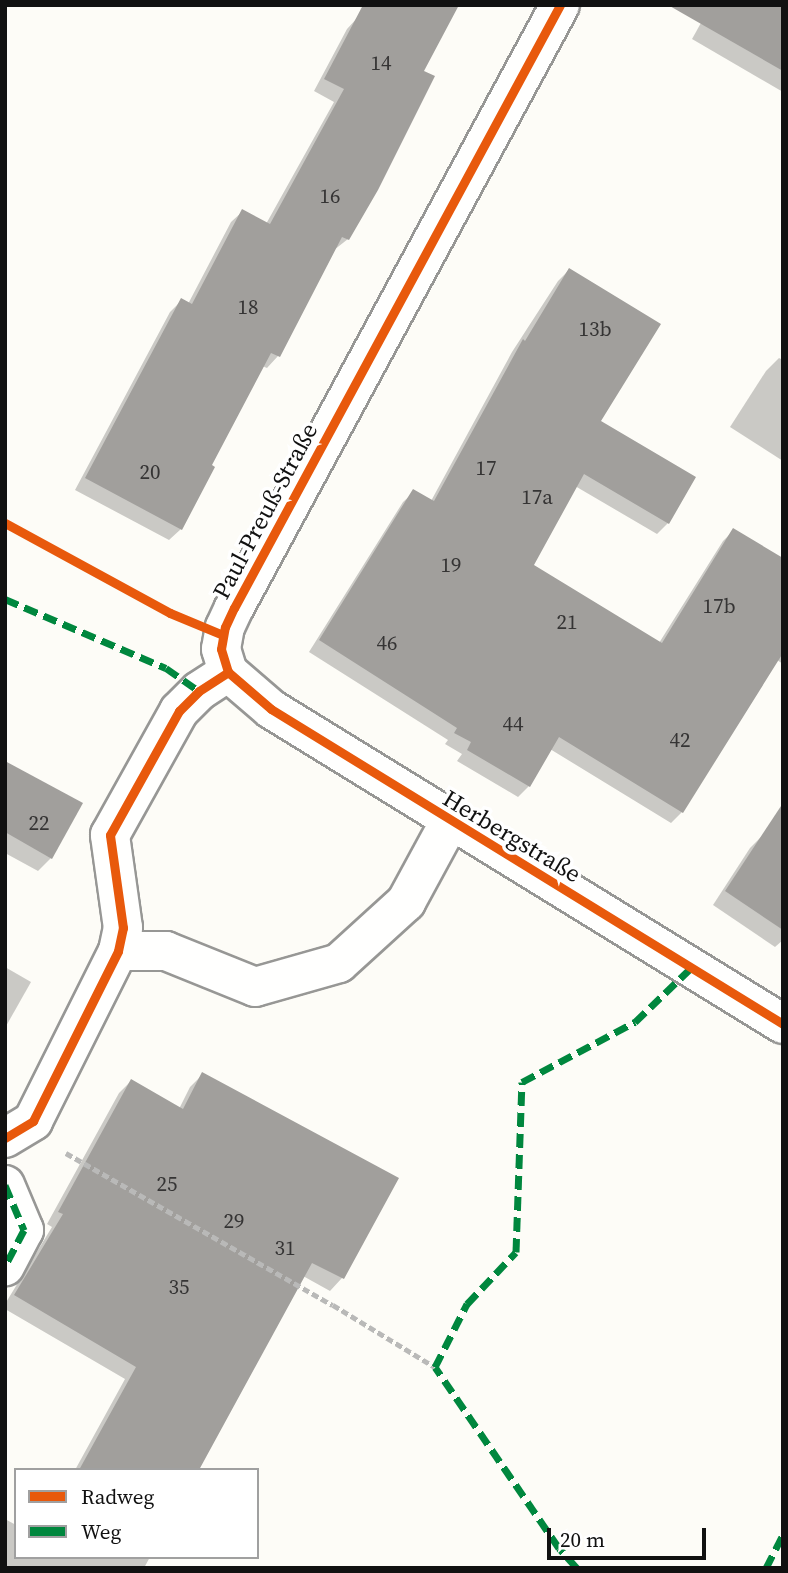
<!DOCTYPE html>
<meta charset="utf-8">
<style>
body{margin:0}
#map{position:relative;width:788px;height:1573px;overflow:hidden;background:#fdfcf7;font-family:"Source Serif 4",serif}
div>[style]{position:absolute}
.shadow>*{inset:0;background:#0003}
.building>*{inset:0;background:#a19f9c}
.path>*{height:4.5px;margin-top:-2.25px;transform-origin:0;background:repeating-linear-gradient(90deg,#b9b9b8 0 7px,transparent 0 10.5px)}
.roads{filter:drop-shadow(2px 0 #979795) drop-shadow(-2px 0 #979795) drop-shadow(0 2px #979795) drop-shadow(0 -2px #979795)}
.minor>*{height:38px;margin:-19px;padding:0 19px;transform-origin:19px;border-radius:19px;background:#fffffe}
.quiet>*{height:7px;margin-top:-3.5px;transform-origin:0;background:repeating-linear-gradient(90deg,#00873e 0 14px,transparent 0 21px)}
.cycleway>*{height:9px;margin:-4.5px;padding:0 4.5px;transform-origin:4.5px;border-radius:4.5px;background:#e8590c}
span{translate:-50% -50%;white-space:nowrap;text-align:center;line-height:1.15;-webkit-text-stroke:7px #fff;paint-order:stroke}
.number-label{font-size:21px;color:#353434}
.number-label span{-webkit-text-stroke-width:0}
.street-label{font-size:24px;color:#111}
.frame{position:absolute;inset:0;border:7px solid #111;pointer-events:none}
.legend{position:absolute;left:14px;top:1468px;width:245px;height:91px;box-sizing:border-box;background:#fff;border:2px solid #a0a0a0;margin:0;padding:9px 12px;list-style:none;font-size:21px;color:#111}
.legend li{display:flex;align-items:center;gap:14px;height:35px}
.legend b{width:35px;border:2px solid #a0a0a0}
.scale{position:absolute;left:547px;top:1528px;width:159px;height:32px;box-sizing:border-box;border:4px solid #111;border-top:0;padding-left:9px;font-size:21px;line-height:24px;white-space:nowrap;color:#111;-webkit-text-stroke:5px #fff;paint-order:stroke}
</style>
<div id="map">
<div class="shadow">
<i style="clip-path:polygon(711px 5px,783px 5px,783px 92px,692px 39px)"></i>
<i style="clip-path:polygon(358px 17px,422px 72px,348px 239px,334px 250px,278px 356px,267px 368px,262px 366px,209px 466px,181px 529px,169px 540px,75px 490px,170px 312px,182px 300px,188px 304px,231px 222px,243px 211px,266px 224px,334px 102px,314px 91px,347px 29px)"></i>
<i style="clip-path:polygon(569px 270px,599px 422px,668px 523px,657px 534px,575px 486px,532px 565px,659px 643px,723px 541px,734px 530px,783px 560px,783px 664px,777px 660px,682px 812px,671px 823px,550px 749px,529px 786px,518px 797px,457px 761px,462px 754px,445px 744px,448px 740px,309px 652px,403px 502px,414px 492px,431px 501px,512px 352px,558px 281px)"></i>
<i style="clip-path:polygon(779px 358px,783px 360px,783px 461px,730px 427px,766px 371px)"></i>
<i style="clip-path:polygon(5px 763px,51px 858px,38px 871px,5px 853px)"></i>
<i style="clip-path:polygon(763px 835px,783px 848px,783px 940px,775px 947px,713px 905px,750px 848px)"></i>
<i style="clip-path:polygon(5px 967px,31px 982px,5px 1028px)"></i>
<i style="clip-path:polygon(203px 1074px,396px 1178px,342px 1278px,330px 1291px,303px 1276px,197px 1470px,75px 1470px,125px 1379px,5px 1309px,5px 1304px,52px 1227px,47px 1224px,119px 1093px,131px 1081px,179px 1109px,190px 1087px)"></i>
<i style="clip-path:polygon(5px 1519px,16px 1525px,16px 1557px,150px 1557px,144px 1568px,5px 1568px)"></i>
</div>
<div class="building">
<i style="clip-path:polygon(363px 5px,459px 5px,424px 71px,435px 76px,378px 190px,349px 240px,342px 237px,280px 357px,271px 353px,212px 465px,215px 467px,182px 530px,85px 478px,181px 298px,192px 304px,242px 209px,270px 224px,344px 89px,324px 79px)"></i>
<i style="clip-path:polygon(668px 5px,783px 5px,783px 71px)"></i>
<i style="clip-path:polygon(569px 268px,661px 324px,601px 421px,696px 477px,669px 524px,584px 474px,534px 565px,662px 643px,733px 528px,783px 558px,783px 653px,683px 813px,559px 737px,530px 787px,467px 750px,471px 742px,454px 733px,457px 728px,319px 640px,413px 489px,434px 501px,523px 339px,525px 341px)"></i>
<i style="clip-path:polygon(5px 761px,83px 803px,52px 859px,5px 832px)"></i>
<i style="clip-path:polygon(783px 803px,783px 930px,725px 891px)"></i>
<i style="clip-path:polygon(202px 1072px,399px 1178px,344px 1279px,312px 1263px,199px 1470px,79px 1470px,136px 1367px,14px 1295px,63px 1214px,58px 1212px,131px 1079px,183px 1109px)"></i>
</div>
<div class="path">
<i style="left:66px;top:1153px;width:307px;rotate:29.7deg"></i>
<i style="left:333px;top:1305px;width:119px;rotate:31.3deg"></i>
</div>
<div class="roads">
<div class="minor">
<i style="left:228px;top:672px;width:24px;rotate:-107deg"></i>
<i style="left:221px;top:649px;width:22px;rotate:-80deg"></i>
<i style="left:225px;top:627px;width:21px;rotate:-65deg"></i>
<i style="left:234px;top:608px;width:685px;rotate:-61.6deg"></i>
<i style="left:228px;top:672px;width:57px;rotate:40.7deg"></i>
<i style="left:271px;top:709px;width:601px;rotate:31.6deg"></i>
<i style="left:118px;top:951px;width:48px"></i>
<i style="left:166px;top:951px;width:96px;rotate:22deg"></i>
<i style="left:255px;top:987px;width:87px;rotate:-15.9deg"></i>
<i style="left:339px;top:963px;width:91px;rotate:-42.3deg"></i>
<i style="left:406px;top:902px;width:92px;rotate:-61.5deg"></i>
<i style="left:5px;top:1138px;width:33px;rotate:-31deg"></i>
<i style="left:33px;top:1121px;width:190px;rotate:-63.4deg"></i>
<i style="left:118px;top:951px;width:24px;rotate:-78deg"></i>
<i style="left:123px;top:928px;width:94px;rotate:-98deg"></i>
<i style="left:110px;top:835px;width:142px;rotate:-60.9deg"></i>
<i style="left:179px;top:711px;width:28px;rotate:-45deg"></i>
<i style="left:199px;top:691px;width:35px;rotate:-33deg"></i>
<i style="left:5px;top:1185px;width:49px;rotate:67.1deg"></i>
<i style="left:24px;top:1230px;width:41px;rotate:117.8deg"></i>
</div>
</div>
<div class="quiet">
<i style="left:5px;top:599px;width:175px;rotate:23.2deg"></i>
<i style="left:166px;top:668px;width:40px;rotate:34.9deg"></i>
<i style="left:5px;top:1185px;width:49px;rotate:67.1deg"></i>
<i style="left:24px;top:1230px;width:41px;rotate:117.8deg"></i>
<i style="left:577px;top:1568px;width:27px;rotate:-132deg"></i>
<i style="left:559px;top:1548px;width:219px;rotate:-124.4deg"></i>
<i style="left:435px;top:1367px;width:71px;rotate:-63.1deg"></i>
<i style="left:467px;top:1304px;width:71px;rotate:-46.7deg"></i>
<i style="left:516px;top:1252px;width:170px;rotate:-88deg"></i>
<i style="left:522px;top:1082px;width:128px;rotate:-28deg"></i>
<i style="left:635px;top:1022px;width:79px;rotate:-44deg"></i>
<i style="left:766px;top:1568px;width:37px;rotate:-63deg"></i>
</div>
<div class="cycleway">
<i style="left:5px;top:523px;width:188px;rotate:28.6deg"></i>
<i style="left:170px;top:613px;width:57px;rotate:22.5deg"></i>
<i style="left:228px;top:672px;width:24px;rotate:-107deg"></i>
<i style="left:221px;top:649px;width:22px;rotate:-80deg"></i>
<i style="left:225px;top:627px;width:21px;rotate:-65deg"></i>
<i style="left:234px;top:608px;width:685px;rotate:-61.6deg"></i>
<i style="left:228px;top:672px;width:57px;rotate:40.7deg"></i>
<i style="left:271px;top:709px;width:601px;rotate:31.6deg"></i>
<i style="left:5px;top:1138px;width:33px;rotate:-31deg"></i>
<i style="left:33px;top:1121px;width:190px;rotate:-63.4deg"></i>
<i style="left:118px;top:951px;width:24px;rotate:-78deg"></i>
<i style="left:123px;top:928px;width:94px;rotate:-98deg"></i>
<i style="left:110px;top:835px;width:142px;rotate:-60.9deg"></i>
<i style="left:179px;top:711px;width:28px;rotate:-45deg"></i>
<i style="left:199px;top:691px;width:35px;rotate:-33deg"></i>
</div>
<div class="number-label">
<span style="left:381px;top:63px">14</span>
<span style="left:330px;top:196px">16</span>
<span style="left:248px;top:307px">18</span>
<span style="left:595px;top:329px">13b</span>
<span style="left:486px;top:468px">17</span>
<span style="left:150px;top:472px">20</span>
<span style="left:537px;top:497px">17a</span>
<span style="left:451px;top:565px">19</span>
<span style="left:719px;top:606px">17b</span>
<span style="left:567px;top:622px">21</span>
<span style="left:387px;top:643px">46</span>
<span style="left:513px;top:724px">44</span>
<span style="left:680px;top:740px">42</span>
<span style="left:39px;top:823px">22</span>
<span style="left:167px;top:1184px">25</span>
<span style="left:234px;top:1221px">29</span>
<span style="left:285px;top:1248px">31</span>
<span style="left:179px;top:1287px">35</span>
</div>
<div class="street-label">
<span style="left:265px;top:511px;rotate:-62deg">Paul-Preuß-Straße</span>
<span style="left:512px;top:836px;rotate:31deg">Herbergstraße</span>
</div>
<div class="frame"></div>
<ul class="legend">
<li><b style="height:9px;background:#e8590c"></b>Radweg</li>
<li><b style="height:9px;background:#00873e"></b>Weg</li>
</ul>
<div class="scale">20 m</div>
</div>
